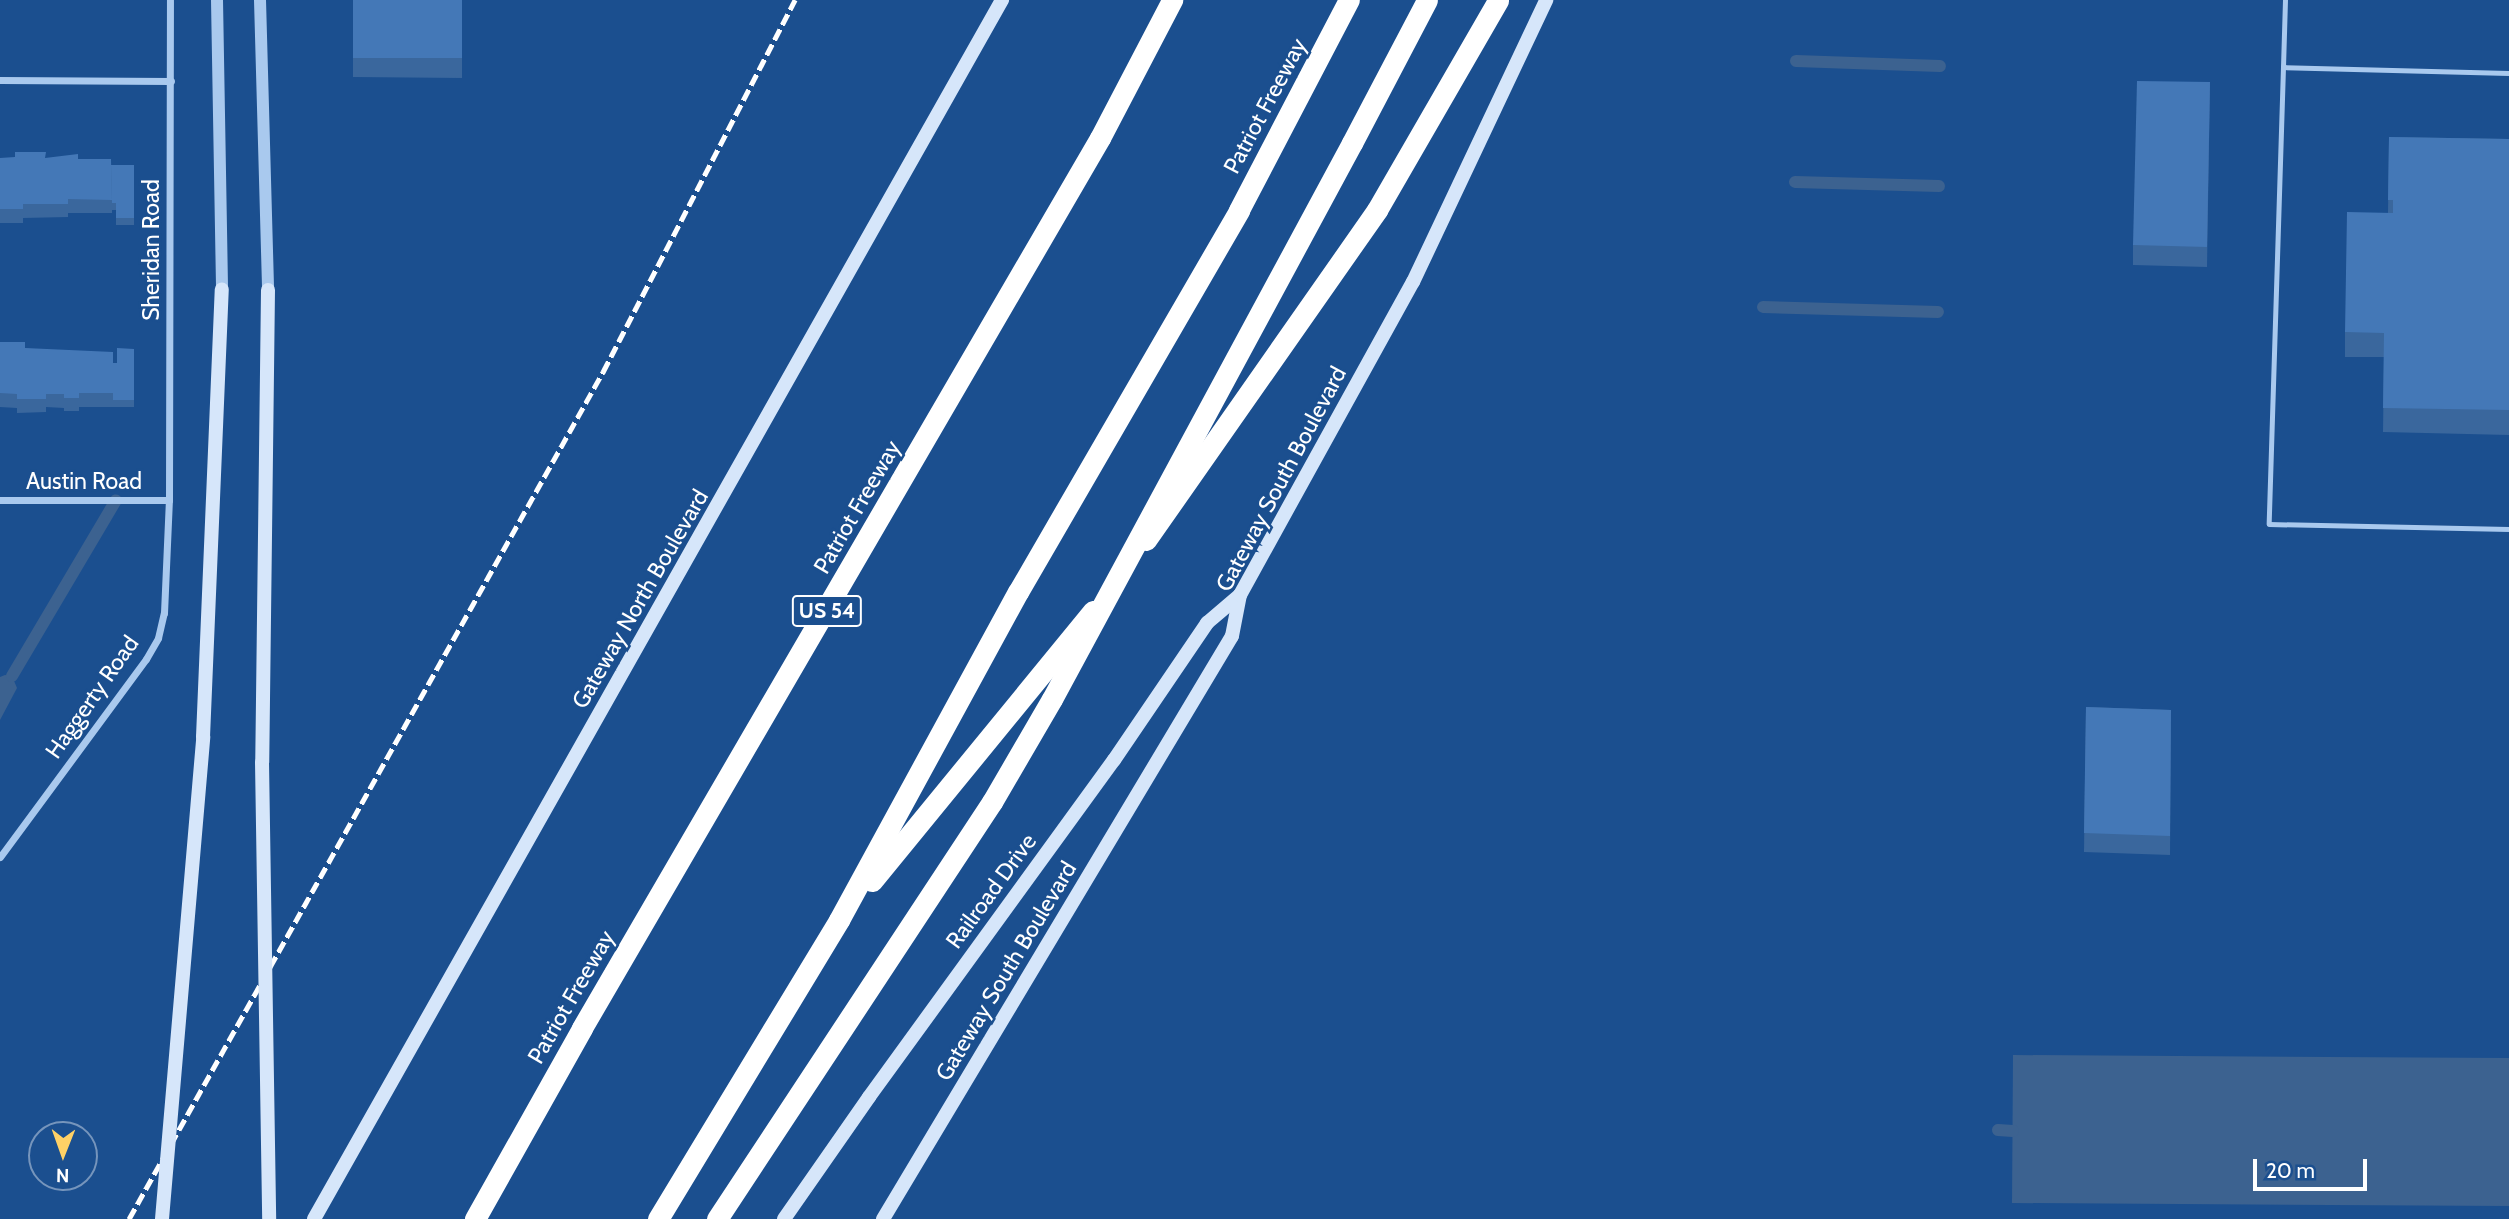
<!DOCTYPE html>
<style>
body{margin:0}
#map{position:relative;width:2509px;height:1219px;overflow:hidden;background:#1b4f8f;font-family:Cabin,sans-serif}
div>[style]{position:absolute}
.water>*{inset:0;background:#3c6290}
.stream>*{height:12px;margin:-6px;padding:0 6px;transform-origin:6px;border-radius:6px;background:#3c6290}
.service>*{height:5px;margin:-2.5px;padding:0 2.5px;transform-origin:2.5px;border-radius:2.5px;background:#a9c9ee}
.minor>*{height:7px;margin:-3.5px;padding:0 3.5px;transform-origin:3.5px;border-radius:3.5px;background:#a9c9ee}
.tertiary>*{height:12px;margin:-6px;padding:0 6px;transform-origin:6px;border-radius:6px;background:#a9c9ee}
.secondary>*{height:14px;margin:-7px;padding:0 7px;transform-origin:7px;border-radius:7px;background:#d6e6fa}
.motorway>*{height:21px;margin:-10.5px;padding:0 10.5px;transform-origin:10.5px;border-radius:10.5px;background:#fff}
.rail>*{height:5px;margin-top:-2.5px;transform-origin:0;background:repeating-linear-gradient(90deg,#fff 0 12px,transparent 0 17px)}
.secondary-bridge>*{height:14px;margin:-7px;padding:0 7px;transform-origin:7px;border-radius:7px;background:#d6e6fa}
.motorway-bridge>*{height:21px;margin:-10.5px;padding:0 10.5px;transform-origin:10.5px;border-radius:10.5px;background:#fff}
.wall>*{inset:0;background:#3a679d}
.building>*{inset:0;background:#4478b7}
span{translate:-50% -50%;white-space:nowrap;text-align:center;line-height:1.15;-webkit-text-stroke:5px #1b4f8f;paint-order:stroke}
.shield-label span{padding:2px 5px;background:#1b4f8f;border:2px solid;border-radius:5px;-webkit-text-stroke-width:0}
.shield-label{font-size:21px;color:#fff;font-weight:700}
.street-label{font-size:23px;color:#fff}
.north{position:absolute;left:28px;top:1121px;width:70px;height:70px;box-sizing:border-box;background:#1b4f8f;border:2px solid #7695bc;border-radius:50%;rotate:181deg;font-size:19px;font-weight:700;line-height:28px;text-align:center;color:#fff}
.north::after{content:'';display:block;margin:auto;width:24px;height:32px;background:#ffd166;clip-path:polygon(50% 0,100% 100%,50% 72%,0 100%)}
.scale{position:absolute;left:2253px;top:1159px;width:114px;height:32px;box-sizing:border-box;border:4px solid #fff;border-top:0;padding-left:9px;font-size:21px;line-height:24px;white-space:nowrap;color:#fff;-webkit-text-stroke:5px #1b4f8f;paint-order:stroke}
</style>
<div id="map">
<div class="water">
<i style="clip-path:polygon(5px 675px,12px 676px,17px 688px,0 720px,0 677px)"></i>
<i style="clip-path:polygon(2013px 1055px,2509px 1058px,2509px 1206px,2012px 1203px)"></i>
</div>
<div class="stream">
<i style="left:1796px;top:61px;width:144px;rotate:2deg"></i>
<i style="left:1795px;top:182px;width:144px;rotate:1.6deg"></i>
<i style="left:1763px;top:307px;width:175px;rotate:1.6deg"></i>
<i style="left:12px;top:676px;width:204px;rotate:-59.4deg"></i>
<i style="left:1998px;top:1130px;width:15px;rotate:4deg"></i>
</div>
<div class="service">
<i style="left:2283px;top:67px;width:67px;rotate:-88.3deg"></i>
<i style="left:2509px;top:73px;width:226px;rotate:-178.5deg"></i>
<i style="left:2283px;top:67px;width:457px;rotate:91.8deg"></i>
<i style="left:2269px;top:524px;width:240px;rotate:1.2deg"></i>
</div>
<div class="minor">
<i style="left:0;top:80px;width:171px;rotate:0.3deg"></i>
<i style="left:0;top:500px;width:169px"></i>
<i style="left:0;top:857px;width:246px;rotate:-53.6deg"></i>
<i style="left:146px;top:659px;width:24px;rotate:-60deg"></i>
<i style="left:158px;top:638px;width:26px;rotate:-77deg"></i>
<i style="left:164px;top:613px;width:113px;rotate:-87.5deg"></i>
<i style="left:169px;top:500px;width:500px;rotate:-89.89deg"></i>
</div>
<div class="tertiary">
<i style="left:217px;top:0;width:289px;rotate:89deg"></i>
<i style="left:260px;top:0;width:290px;rotate:88.4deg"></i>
</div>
<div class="secondary">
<i style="left:314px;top:1219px;width:1400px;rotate:-60.56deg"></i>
<i style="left:784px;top:1219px;width:149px;rotate:-55.1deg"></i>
<i style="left:869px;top:1097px;width:417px;rotate:-54deg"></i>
<i style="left:1114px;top:760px;width:166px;rotate:-55.8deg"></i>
<i style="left:1207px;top:623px;width:43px;rotate:-40.3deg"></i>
<i style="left:883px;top:1219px;width:679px;rotate:-59.09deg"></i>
<i style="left:1232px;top:636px;width:42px;rotate:-79deg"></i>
<i style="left:1240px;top:595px;width:358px;rotate:-61.1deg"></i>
<i style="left:1413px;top:282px;width:312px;rotate:-64.7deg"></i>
</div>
<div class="motorway">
<i style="left:1352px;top:143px;width:161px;rotate:-62.3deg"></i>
<i style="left:1146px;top:540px;width:403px;rotate:-55deg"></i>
<i style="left:1377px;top:210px;width:242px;rotate:-60deg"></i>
<i style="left:872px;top:881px;width:349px;rotate:-50.7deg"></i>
<i style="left:475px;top:1219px;width:219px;rotate:-60.7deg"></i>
<i style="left:582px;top:1028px;width:1030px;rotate:-59.8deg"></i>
<i style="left:1100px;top:138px;width:156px;rotate:-62.4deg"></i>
<i style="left:658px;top:1219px;width:350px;rotate:-58.8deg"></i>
<i style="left:839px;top:920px;width:374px;rotate:-61.4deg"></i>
<i style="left:1018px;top:592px;width:441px;rotate:-59.9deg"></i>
<i style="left:1239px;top:210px;width:237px;rotate:-62.4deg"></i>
</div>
<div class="rail">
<i style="left:129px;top:1219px;width:971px;rotate:-60.77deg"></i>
<i style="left:603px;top:372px;width:419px;rotate:-62.7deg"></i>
</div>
<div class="secondary-bridge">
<i style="left:268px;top:290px;width:472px;rotate:90.7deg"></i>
<i style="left:262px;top:762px;width:457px;rotate:89.1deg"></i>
<i style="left:162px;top:1219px;width:484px;rotate:-85.1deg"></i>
<i style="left:203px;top:737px;width:448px;rotate:-87.6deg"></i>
</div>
<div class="motorway-bridge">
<i style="left:717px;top:1219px;width:500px;rotate:-56.6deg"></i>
<i style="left:992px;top:802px;width:119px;rotate:-59.8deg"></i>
<i style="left:1052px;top:699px;width:632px;rotate:-61.65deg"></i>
</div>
<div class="wall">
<i style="clip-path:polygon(353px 0,462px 0,462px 78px,353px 77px)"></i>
<i style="clip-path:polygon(2210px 82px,2207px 267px,2133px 265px,2133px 245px)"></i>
<i style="clip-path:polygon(2389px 137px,2509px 139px,2509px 435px,2383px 432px,2384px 357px,2345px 357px,2345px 332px,2388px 213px)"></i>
<i style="clip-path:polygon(0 158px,78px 159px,111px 165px,134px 165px,134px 225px,116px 225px,116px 210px,112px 210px,112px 207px,112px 213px,68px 213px,68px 217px,23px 218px,23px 223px,0 223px)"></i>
<i style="clip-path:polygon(0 342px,25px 348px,113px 363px,117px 363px,134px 349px,134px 407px,79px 407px,79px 411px,64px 411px,64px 408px,46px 407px,46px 412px,17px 413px,17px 408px,0 407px)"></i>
<i style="clip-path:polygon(2086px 707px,2171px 710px,2170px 855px,2084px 852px)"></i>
</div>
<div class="building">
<i style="clip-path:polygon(353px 0,462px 0,462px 58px,353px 58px)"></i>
<i style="clip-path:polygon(2137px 81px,2210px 82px,2207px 247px,2133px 245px)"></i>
<i style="clip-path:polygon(2389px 137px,2509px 139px,2509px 410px,2383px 408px,2384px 333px,2345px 332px,2347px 212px,2393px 213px,2393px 200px,2388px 200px)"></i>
<i style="clip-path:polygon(15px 152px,46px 152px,45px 158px,78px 154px,78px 159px,111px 159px,112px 200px,68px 199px,68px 204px,23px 204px,23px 209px,0 209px,0 158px,15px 157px)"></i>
<i style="clip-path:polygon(111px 165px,134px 165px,134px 218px,116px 218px,116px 203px,112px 203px)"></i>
<i style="clip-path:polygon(0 342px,25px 342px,25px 348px,113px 352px,113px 393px,79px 393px,79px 398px,64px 398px,64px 394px,46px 394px,46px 399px,17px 399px,17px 394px,0 393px)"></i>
<i style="clip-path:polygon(117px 348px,134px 349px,134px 400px,113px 400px,113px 363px,117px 363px)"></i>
<i style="clip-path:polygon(2086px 707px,2171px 710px,2170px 836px,2084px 833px)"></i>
</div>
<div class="shield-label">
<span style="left:827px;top:611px">US 54</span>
</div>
<div class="street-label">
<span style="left:1265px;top:106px;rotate:-62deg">Patriot Freeway</span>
<span style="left:151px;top:250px;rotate:-90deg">Sheridan Road</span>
<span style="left:1281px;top:479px;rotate:-62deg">Gateway South Boulevard</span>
<span style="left:84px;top:481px">Austin Road</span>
<span style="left:857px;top:507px;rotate:-60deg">Patriot Freeway</span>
<span style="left:640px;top:599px;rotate:-60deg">Gateway North Boulevard</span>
<span style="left:92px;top:697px;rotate:-55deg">Haggerty Road</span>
<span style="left:991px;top:891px;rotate:-54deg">Railroad Drive</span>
<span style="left:1006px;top:971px;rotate:-59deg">Gateway South Boulevard</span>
<span style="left:571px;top:997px;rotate:-60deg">Patriot Freeway</span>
</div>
<div class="north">N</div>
<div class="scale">20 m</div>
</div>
